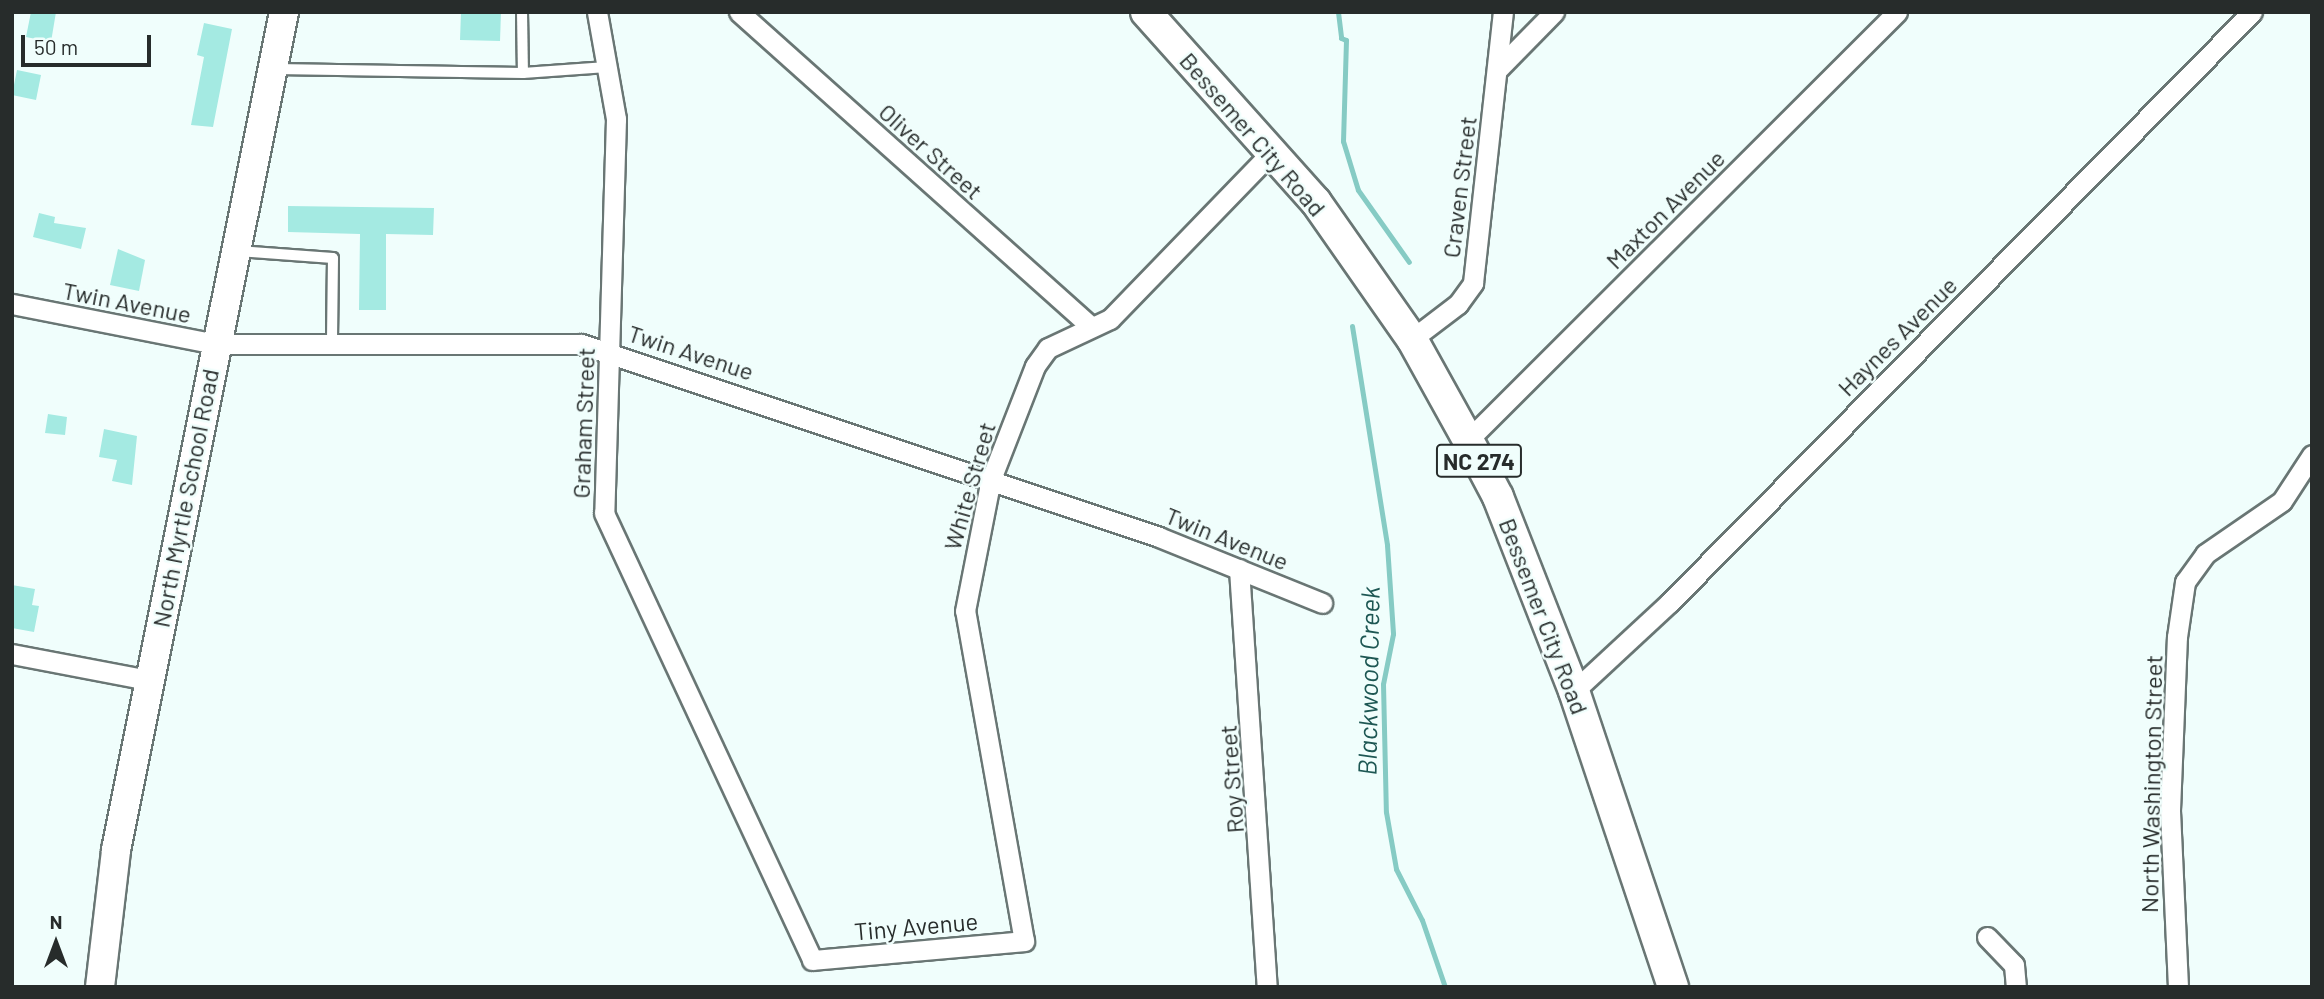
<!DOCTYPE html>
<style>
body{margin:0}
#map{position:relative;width:2324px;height:999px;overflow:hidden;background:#f0fefc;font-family:Barlow,sans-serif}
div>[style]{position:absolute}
.stream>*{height:5px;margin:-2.5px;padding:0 2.5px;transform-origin:2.5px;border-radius:2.5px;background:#86cbc4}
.building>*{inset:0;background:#a4eae2}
.roads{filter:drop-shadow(2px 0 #697674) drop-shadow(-2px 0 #697674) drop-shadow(0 2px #697674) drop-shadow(0 -2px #697674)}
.lane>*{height:10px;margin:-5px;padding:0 5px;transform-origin:5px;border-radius:5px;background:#fff}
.street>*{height:19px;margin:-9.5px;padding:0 9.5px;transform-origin:9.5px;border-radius:9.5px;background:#fff}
.secondary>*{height:28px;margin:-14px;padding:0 14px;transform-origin:14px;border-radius:14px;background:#fff}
.primary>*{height:30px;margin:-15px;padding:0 15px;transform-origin:15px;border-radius:15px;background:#fff}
span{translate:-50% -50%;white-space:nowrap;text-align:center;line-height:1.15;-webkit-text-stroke:5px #f0fefc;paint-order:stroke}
.shield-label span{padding:2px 5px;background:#f0fefc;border:2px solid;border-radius:5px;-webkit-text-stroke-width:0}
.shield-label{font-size:23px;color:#272c2b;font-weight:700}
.street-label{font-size:24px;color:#272c2b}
.water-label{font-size:26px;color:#1d5753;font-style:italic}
.frame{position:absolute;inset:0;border:14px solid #272c2b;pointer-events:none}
.north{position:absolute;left:21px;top:908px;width:70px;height:70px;-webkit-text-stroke:5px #f0fefc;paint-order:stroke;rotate:0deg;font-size:19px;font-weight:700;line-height:28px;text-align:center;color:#272c2b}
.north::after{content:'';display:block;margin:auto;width:24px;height:32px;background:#272c2b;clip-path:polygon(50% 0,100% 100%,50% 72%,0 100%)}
.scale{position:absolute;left:21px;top:35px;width:130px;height:32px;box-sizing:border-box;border:4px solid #272c2b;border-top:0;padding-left:9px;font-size:21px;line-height:24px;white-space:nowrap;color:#272c2b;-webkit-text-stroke:5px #f0fefc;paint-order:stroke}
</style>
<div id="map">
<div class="stream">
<i style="left:1338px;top:12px;width:26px;rotate:83deg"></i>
<i style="left:1341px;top:38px;width:5px;rotate:22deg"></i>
<i style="left:1346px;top:40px;width:101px;rotate:91.7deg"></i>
<i style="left:1343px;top:141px;width:51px;rotate:73deg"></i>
<i style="left:1358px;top:190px;width:88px;rotate:54.7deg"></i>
<i style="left:1352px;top:326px;width:222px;rotate:80.9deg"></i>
<i style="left:1387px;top:545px;width:89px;rotate:86.1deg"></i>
<i style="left:1393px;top:634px;width:51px;rotate:101.3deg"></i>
<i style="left:1383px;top:684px;width:128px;rotate:88.7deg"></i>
<i style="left:1386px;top:812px;width:58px;rotate:80deg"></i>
<i style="left:1396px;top:869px;width:57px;rotate:63deg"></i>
<i style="left:1422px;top:920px;width:71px;rotate:71.1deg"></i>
</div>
<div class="building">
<i style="clip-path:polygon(31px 12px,56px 12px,51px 42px,26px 37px)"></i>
<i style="clip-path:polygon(461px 12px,501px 12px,500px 41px,460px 40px)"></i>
<i style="clip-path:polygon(204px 23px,232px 29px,213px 127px,191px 125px,204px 57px,197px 55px)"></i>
<i style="clip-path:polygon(17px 70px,41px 75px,36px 100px,12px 95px)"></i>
<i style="clip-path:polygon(288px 206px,434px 208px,433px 235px,386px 234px,386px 310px,359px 310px,360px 234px,288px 232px)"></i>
<i style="clip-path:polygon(39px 213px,55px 217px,54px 223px,86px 228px,81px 249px,33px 237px)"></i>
<i style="clip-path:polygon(118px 249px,145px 260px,139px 291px,110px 285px)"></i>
<i style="clip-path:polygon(48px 414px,67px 417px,65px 435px,45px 433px)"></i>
<i style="clip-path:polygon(104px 429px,137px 436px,132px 485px,112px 481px,117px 460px,99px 457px)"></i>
<i style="clip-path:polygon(12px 585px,35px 589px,32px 605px,39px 606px,34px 632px,12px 628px)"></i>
</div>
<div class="roads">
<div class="lane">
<i style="left:522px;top:12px;width:61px;rotate:89.1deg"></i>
<i style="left:276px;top:69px;width:247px;rotate:0.9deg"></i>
<i style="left:523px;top:73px;width:84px;rotate:-4.1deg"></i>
<i style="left:238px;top:251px;width:95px;rotate:4.2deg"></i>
<i style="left:333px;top:258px;width:86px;rotate:90.7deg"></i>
</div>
<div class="street">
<i style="left:597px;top:12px;width:109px;rotate:79.9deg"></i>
<i style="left:616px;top:119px;width:394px;rotate:91.7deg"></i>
<i style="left:604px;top:513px;width:493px;rotate:65deg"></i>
<i style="left:812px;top:960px;width:213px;rotate:-5.1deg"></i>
<i style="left:1024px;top:941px;width:335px;rotate:-100.1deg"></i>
<i style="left:965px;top:611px;width:135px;rotate:-78.9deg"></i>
<i style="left:991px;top:479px;width:121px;rotate:-68.7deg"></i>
<i style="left:1035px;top:366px;width:22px;rotate:-54deg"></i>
<i style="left:1048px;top:348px;width:68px;rotate:-25.1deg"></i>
<i style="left:1110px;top:319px;width:234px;rotate:-45.9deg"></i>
<i style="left:739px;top:12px;width:472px;rotate:41.8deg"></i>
<i style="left:1498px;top:69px;width:80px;rotate:-45.5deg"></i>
<i style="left:12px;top:304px;width:208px;rotate:11.1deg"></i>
<i style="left:216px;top:344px;width:365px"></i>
<i style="left:581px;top:344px;width:609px;rotate:18.46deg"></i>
<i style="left:1159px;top:537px;width:176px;rotate:22deg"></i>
<i style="left:1412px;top:339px;width:58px;rotate:-37.3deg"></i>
<i style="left:1458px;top:304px;width:26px;rotate:-54deg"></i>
<i style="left:1473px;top:283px;width:273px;rotate:-83.7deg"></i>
<i style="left:1468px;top:440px;width:606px;rotate:-44.93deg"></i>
<i style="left:1239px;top:569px;width:419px;rotate:86.2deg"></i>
<i style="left:12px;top:654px;width:138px;rotate:10.8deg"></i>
<i style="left:1574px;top:691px;width:129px;rotate:-42.8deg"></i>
<i style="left:1669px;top:603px;width:830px;rotate:-45.39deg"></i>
<i style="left:1987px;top:937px;width:39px;rotate:46deg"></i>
<i style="left:2014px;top:965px;width:22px;rotate:85deg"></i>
<i style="left:2178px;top:987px;width:177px;rotate:-92.6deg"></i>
<i style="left:2170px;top:810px;width:173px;rotate:-87.7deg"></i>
<i style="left:2177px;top:637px;width:56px;rotate:-81.7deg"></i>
<i style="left:2185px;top:582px;width:34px;rotate:-54deg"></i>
<i style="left:2205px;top:554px;width:93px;rotate:-34.5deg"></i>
<i style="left:2282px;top:501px;width:55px;rotate:-56.9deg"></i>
</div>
<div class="secondary">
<i style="left:100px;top:987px;width:138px;rotate:-83.3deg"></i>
<i style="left:116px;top:850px;width:855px;rotate:-78.66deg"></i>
</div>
<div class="primary">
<i style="left:1146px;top:12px;width:255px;rotate:48.2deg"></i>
<i style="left:1316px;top:202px;width:167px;rotate:55deg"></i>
<i style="left:1412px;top:339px;width:115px;rotate:61deg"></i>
<i style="left:1468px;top:440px;width:64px;rotate:62.2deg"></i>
<i style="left:1498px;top:497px;width:208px;rotate:68.6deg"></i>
<i style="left:1574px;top:691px;width:312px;rotate:71.5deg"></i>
</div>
</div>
<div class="shield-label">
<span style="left:1479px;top:461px">NC 274</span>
</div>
<div class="street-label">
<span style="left:1253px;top:134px;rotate:49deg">Bessemer City Road</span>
<span style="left:931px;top:151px;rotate:42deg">Oliver Street</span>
<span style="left:1459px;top:187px;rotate:-83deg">Craven Street</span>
<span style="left:1665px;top:209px;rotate:-45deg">Maxton Avenue</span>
<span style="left:127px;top:302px;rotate:11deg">Twin Avenue</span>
<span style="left:1897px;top:336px;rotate:-45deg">Haynes Avenue</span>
<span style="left:691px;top:352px;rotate:18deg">Twin Avenue</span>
<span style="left:583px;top:423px;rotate:-88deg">Graham Street</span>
<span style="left:969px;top:486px;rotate:-74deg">White Street</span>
<span style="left:185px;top:498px;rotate:-79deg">North Myrtle School Road</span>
<span style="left:1227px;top:538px;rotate:22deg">Twin Avenue</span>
<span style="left:1544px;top:616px;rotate:69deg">Bessemer City Road</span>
<span style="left:1231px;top:779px;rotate:-94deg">Roy Street</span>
<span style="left:2151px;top:784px;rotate:-89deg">North Washington Street</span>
<span style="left:916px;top:926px;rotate:-5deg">Tiny Avenue</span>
</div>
<div class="water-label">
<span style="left:1368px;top:681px;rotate:-89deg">Blackwood Creek</span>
</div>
<div class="frame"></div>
<div class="north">N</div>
<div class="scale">50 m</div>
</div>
